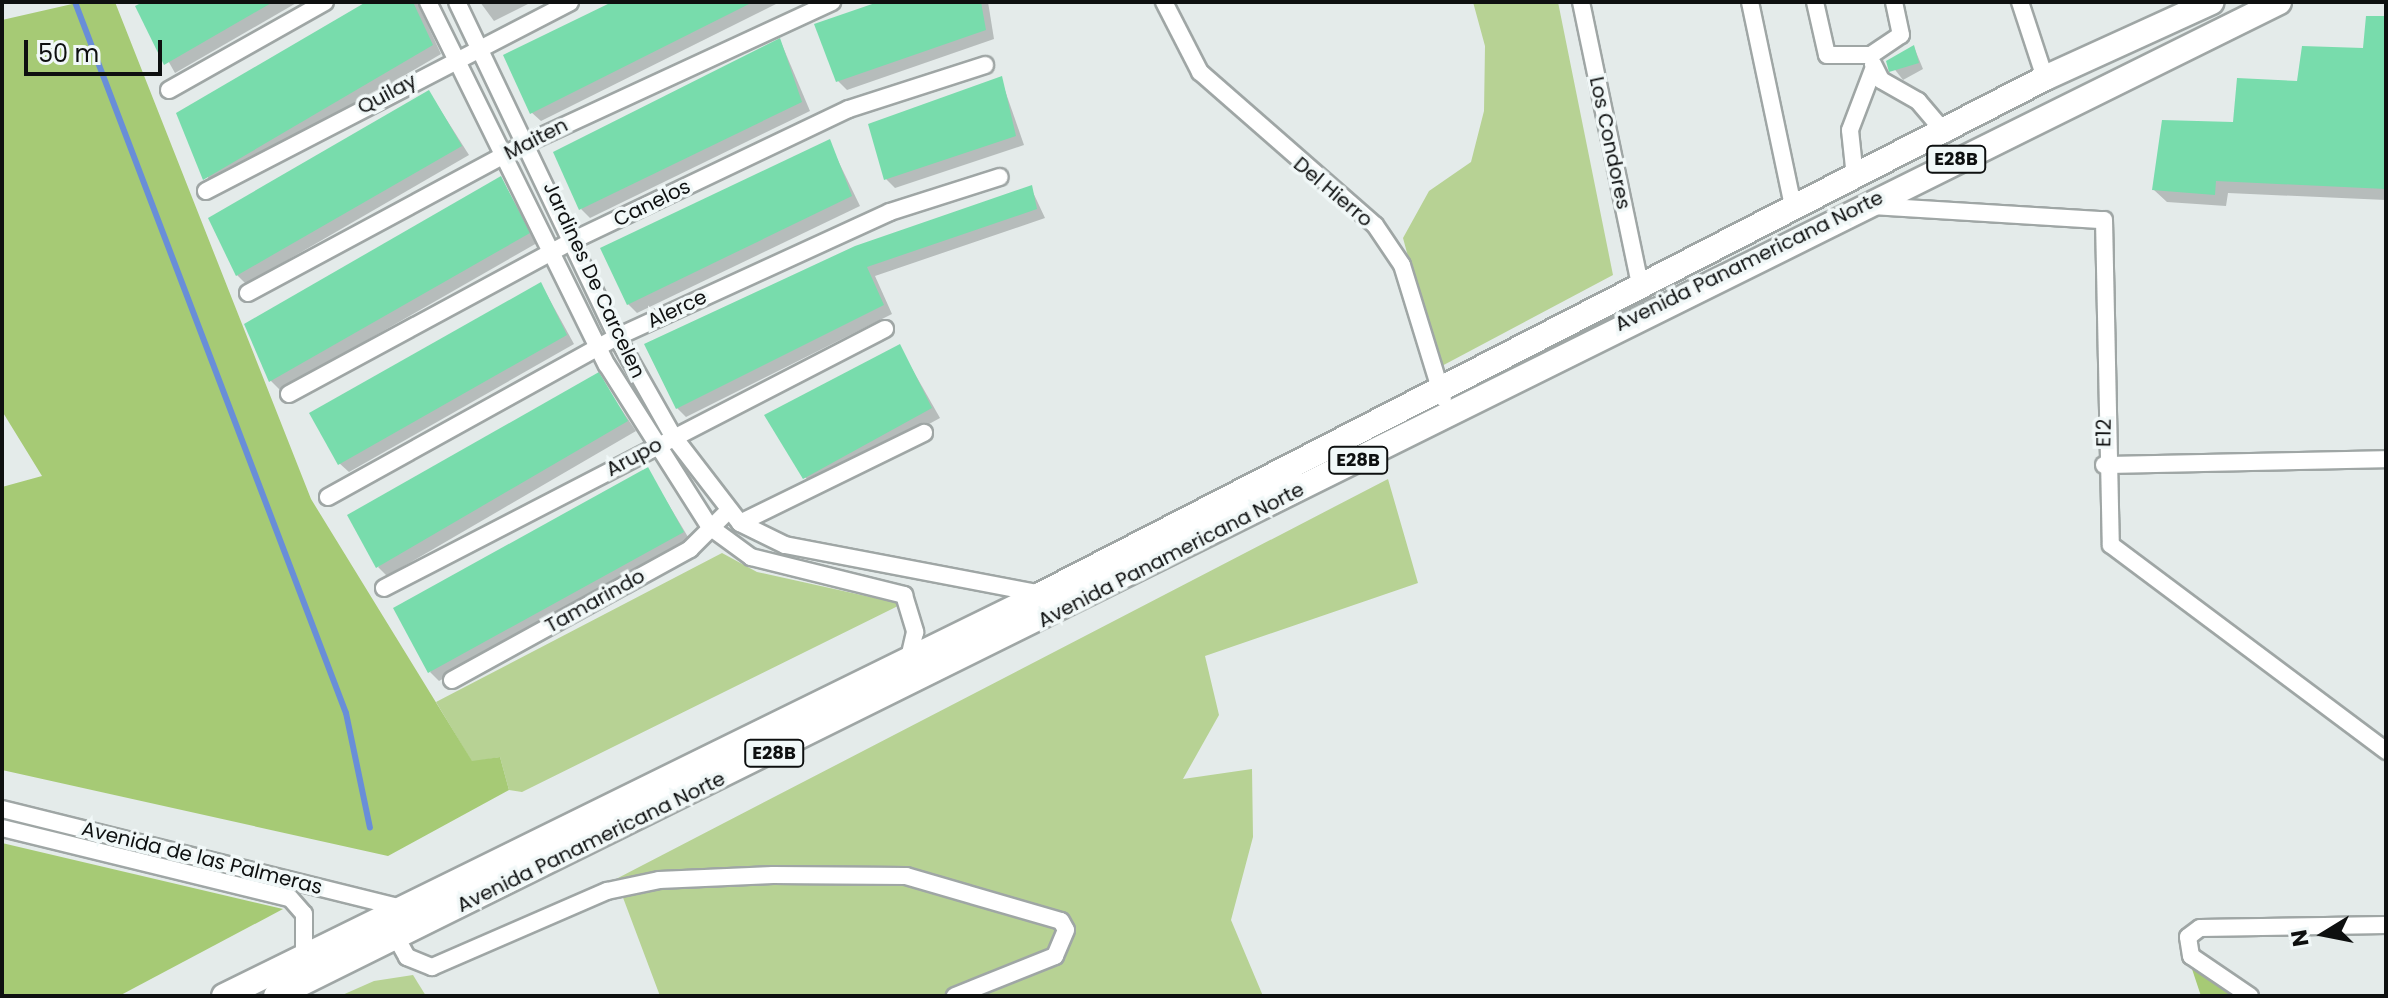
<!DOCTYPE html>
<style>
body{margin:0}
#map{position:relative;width:2388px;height:998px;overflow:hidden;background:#e4ebea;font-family:Poppins,sans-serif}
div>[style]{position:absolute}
.green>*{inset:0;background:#b7d294}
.forest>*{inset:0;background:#a6ca75}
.shadow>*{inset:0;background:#0003}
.stream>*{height:6px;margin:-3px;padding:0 3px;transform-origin:3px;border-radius:3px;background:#698ed8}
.building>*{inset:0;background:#78dcac}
.roads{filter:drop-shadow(2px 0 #9fa6a5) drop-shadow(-2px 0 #9fa6a5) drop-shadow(0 2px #9fa6a5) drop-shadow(0 -2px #9fa6a5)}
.street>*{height:16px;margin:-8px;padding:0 8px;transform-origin:8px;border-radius:8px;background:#fff}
.primary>*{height:24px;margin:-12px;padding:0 12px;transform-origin:12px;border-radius:12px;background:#fff}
span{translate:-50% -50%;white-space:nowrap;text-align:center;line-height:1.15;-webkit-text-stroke:7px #f1f8f8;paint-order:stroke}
.shield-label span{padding:2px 6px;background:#f1f8f8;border:2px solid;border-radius:6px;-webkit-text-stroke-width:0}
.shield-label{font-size:18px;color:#0e1010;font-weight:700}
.street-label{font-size:20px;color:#0e1010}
.frame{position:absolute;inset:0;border:4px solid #0e1010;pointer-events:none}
.north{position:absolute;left:2284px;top:894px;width:80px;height:80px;-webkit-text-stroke:6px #f1f8f8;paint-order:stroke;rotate:260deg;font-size:22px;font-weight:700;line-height:32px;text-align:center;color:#0e1010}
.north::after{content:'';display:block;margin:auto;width:28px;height:36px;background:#0e1010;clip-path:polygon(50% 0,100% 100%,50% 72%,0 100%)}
.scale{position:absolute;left:24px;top:40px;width:138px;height:36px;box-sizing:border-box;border:4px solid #0e1010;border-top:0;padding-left:10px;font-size:24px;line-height:28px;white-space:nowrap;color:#0e1010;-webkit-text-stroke:6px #f1f8f8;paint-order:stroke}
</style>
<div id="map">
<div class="green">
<i style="clip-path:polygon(1473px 2px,1558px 2px,1613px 275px,1438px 368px,1403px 238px,1429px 191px,1471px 162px,1484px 111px,1485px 46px)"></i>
<i style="clip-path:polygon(1388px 479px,1418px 583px,1205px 656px,1219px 715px,1183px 779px,1252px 769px,1253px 837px,1231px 920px,1263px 996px,660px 996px,616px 879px)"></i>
<i style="clip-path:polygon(722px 553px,757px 572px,902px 604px,522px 792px,509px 790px,500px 757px,472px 762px,436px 702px)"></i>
<i style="clip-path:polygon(413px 975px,426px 996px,340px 996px,374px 981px)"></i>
</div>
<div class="forest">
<i style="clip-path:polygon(81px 2px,115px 2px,311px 499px,472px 761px,500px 757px,509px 790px,388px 856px,2px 770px,2px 487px,42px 476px,2px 411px,2px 20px)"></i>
<i style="clip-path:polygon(2px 843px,283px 909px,119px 996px,2px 996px)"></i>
<i style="clip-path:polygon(2191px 966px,2257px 996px,2201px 996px)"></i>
</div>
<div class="shadow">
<i style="clip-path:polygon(147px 2px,298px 2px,175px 73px,138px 7px)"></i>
<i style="clip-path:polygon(369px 2px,417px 2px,441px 54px,213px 188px,178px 114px)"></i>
<i style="clip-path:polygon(480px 2px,532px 2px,494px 21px)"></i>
<i style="clip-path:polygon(616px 2px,780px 2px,541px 121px,531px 112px)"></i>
<i style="clip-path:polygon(884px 2px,988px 2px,994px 39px,847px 90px,838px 81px)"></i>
<i style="clip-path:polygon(2386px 18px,2386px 200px,2228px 193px,2226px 206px,2167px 202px,2154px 190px,2235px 125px,2364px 50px)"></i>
<i style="clip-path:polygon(780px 40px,810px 111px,590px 218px,581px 209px)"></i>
<i style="clip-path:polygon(1914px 47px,1923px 69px,1903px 80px,1889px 62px)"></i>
<i style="clip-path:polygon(1001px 79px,1024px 145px,895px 188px,886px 179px)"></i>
<i style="clip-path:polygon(429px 92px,469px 155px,246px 284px,237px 275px)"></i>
<i style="clip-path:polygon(829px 142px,860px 206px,637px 313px,628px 304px)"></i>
<i style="clip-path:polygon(501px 178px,537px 243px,280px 390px,271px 381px,246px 325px)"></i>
<i style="clip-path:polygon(1031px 188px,1045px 218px,875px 276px,892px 314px,686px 417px,677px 408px,647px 345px)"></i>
<i style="clip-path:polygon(541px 284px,574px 344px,349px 472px,339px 463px)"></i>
<i style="clip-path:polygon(899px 346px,940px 418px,814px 487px,805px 477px)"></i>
<i style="clip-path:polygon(598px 375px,636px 431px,387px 576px,378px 567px)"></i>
<i style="clip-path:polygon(648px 470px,691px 542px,439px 681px,430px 672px)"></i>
</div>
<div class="stream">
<i style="left:75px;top:2px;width:761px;rotate:69.14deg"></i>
<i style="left:346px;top:713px;width:117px;rotate:78.2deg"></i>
</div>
<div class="building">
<i style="clip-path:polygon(143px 2px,273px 2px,164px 65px,135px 6px)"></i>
<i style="clip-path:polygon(366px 2px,413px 2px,433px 45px,203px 180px,176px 113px)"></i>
<i style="clip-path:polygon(612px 2px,753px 2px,530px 114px,503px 55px)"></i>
<i style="clip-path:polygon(878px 2px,981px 2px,986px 30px,836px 82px,814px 24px)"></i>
<i style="clip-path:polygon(2366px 16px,2386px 16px,2386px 189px,2216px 181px,2215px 195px,2152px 190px,2162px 120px,2233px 122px,2237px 78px,2297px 81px,2302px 46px,2363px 48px)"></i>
<i style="clip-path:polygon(780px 38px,802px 102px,579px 210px,553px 152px)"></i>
<i style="clip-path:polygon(1914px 45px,1919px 63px,1889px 72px,1886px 61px)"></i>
<i style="clip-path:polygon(1002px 76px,1016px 136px,884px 180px,868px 124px)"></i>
<i style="clip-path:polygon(429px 90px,462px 146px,236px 276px,208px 218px)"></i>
<i style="clip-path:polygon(830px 139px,852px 196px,627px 305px,600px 248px)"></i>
<i style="clip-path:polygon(501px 176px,530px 233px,269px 382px,244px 324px)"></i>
<i style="clip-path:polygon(1032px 185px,1037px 209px,867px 267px,884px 305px,676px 409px,644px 344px,855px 246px)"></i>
<i style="clip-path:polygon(541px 282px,567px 335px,338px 465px,309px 413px)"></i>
<i style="clip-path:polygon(900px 344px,932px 408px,803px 479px,764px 415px)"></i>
<i style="clip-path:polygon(599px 372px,628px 421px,376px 568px,347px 515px)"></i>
<i style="clip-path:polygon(648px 467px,684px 532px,428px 673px,393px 608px)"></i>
</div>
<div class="roads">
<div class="street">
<i style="left:428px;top:2px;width:405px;rotate:63.8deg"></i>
<i style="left:607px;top:365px;width:192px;rotate:57.6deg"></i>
<i style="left:710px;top:527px;width:51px;rotate:36.2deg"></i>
<i style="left:751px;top:557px;width:158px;rotate:13.9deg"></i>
<i style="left:904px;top:595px;width:39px;rotate:73deg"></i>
<i style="left:915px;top:632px;width:26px;rotate:103deg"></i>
<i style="left:457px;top:2px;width:371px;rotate:64.5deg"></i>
<i style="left:617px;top:337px;width:114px;rotate:60.5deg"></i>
<i style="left:673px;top:436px;width:110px;rotate:52.4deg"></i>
<i style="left:740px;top:523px;width:50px;rotate:26.1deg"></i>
<i style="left:785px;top:545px;width:261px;rotate:10.8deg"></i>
<i style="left:1164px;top:2px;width:79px;rotate:62.8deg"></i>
<i style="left:1200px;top:72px;width:232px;rotate:41.2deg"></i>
<i style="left:1375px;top:225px;width:48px;rotate:56deg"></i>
<i style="left:1402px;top:265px;width:139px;rotate:72.9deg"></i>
<i style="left:1581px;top:2px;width:288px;rotate:78.2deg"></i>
<i style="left:1750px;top:2px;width:213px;rotate:78.1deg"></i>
<i style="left:1815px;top:2px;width:54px;rotate:77.2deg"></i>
<i style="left:1827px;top:55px;width:44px"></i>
<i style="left:1871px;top:55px;width:36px;rotate:-34deg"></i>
<i style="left:1901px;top:35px;width:34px;rotate:-102deg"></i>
<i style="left:2020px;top:2px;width:80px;rotate:71.8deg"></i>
<i style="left:1873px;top:64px;width:18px;rotate:63deg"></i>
<i style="left:1881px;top:80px;width:43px;rotate:29.6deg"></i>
<i style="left:1918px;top:101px;width:43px;rotate:49.7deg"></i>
<i style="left:169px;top:90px;width:179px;rotate:-29.4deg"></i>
<i style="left:1855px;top:177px;width:47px;rotate:-96.1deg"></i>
<i style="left:1850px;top:130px;width:67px;rotate:-69.1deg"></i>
<i style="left:206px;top:191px;width:410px;rotate:-27.4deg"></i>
<i style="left:1872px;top:206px;width:232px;rotate:3.5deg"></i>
<i style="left:2104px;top:220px;width:325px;rotate:88.8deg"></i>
<i style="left:2111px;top:545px;width:344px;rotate:36.8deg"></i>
<i style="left:248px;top:293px;width:319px;rotate:-28.3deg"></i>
<i style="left:529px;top:142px;width:334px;rotate:-24.8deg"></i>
<i style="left:289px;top:394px;width:326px;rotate:-28.4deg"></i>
<i style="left:576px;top:239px;width:302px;rotate:-25.5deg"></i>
<i style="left:849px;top:109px;width:143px;rotate:-17.9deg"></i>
<i style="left:2104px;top:465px;width:282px;rotate:-1.2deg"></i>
<i style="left:328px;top:497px;width:330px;rotate:-29deg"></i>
<i style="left:617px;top:337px;width:300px;rotate:-24.6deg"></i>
<i style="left:890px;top:212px;width:115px;rotate:-17.7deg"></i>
<i style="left:740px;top:523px;width:205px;rotate:-26.1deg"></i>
<i style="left:384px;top:588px;width:564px;rotate:-27.34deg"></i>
<i style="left:452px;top:680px;width:272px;rotate:-28.8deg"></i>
<i style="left:690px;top:549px;width:54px;rotate:-45deg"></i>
<i style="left:2px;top:809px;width:412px;rotate:13.9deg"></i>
<i style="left:2px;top:828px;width:296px;rotate:13.7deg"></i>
<i style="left:290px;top:898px;width:21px;rotate:49deg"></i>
<i style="left:304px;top:914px;width:42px;rotate:90deg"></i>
<i style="left:396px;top:937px;width:23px;rotate:61deg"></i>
<i style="left:407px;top:957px;width:27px;rotate:22deg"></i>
<i style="left:432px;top:967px;width:191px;rotate:-23.5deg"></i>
<i style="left:607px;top:891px;width:53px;rotate:-11.9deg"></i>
<i style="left:659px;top:880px;width:114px;rotate:-2.5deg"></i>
<i style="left:773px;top:875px;width:133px;rotate:0.4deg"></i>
<i style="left:906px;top:876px;width:161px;rotate:16.2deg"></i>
<i style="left:1061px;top:921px;width:10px;rotate:61deg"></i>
<i style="left:1066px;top:930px;width:28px;rotate:113deg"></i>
<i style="left:1055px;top:956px;width:108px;rotate:158.2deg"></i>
<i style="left:2250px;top:996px;width:71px;rotate:-145.9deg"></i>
<i style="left:2191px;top:956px;width:19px;rotate:-99deg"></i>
<i style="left:2188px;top:937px;width:15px;rotate:-37deg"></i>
<i style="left:2200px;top:928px;width:186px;rotate:-0.9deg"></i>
</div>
<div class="primary">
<i style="left:224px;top:996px;width:911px;rotate:-26.17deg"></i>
<i style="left:1042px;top:594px;width:1128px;rotate:-27.22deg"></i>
<i style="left:2045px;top:78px;width:183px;rotate:-24.5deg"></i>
<i style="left:276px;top:996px;width:2236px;rotate:-26.39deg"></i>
</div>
</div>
<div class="shield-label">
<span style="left:1956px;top:159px">E28B</span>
<span style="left:1358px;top:460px">E28B</span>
<span style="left:774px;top:753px">E28B</span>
</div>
<div class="street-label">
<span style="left:387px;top:94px;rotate:-28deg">Quilay</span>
<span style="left:536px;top:139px;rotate:-27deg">Maiten</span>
<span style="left:1610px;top:143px;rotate:78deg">Los Condores</span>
<span style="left:1333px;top:192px;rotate:40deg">Del Hierro</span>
<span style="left:652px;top:203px;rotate:-26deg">Canelos</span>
<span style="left:1749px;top:261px;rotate:-26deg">Avenida Panamericana Norte</span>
<span style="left:594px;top:280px;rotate:65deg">Jardines De Carcelen</span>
<span style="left:677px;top:309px;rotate:-25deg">Alerce</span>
<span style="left:2104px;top:433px;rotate:-89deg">E12</span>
<span style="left:634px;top:457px;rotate:-28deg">Arupo</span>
<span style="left:1171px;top:555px;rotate:-27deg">Avenida Panamericana Norte</span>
<span style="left:595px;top:601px;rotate:-29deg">Tamarindo</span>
<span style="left:591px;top:842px;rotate:-26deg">Avenida Panamericana Norte</span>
<span style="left:202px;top:858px;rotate:14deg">Avenida de las Palmeras</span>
</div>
<div class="frame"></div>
<div class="north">N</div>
<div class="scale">50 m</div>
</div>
